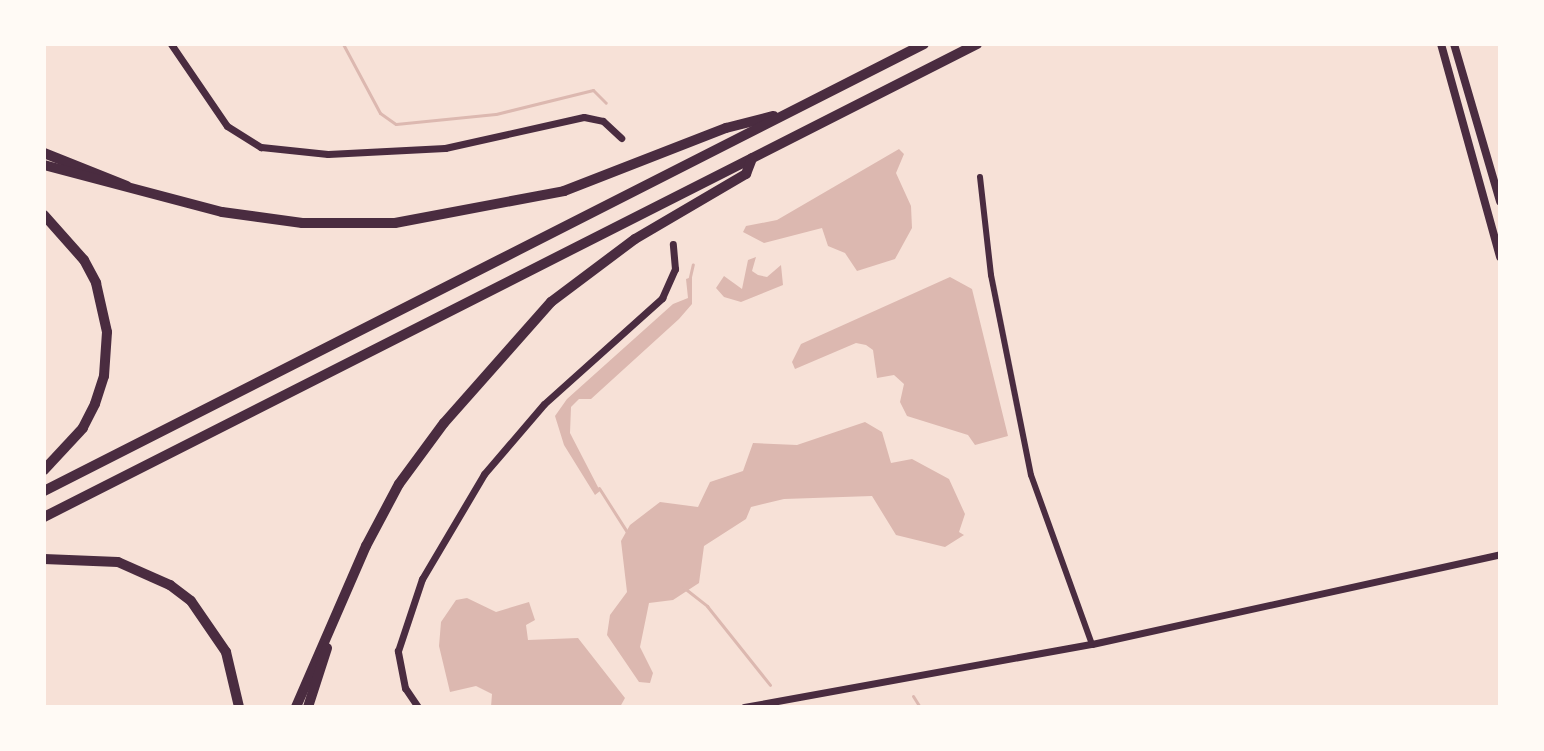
<!DOCTYPE html>
<style>
body{margin:0}
#map{position:relative;width:1544px;height:751px;overflow:hidden;background:#f7e1d7;font-family:"PT Serif",serif}
div>[style]{position:absolute}
.water>*{inset:0;background:#dcb8b0}
.stream>*{height:3px;margin:-1.5px;padding:0 1.5px;transform-origin:1.5px;border-radius:1.5px;background:#dcb8b0}
.minor>*{height:6px;margin:-3px;padding:0 3px;transform-origin:3px;border-radius:3px;background:#4a2c40}
.tertiary>*{height:7px;margin:-3.5px;padding:0 3.5px;transform-origin:3.5px;border-radius:3.5px;background:#4a2c40}
.secondary>*{height:8px;margin:-4px;padding:0 4px;transform-origin:4px;border-radius:4px;background:#4a2c40}
.motorway>*{height:10px;margin:-5px;padding:0 5px;transform-origin:5px;border-radius:5px;background:#4a2c40}
span{translate:-50% -50%;white-space:nowrap;text-align:center;line-height:1.15;-webkit-text-stroke:6px #fffaf5;paint-order:stroke}
.frame{position:absolute;inset:0;border:46px solid #fffaf5;pointer-events:none}
</style>
<div id="map">
<div class="water">
<i style="clip-path:polygon(899px 149px,904px 154px,896px 173px,911px 206px,912px 228px,895px 259px,857px 271px,845px 253px,828px 246px,822px 228px,764px 243px,743px 232px,746px 226px,777px 220px)"></i>
<i style="clip-path:polygon(756px 257px,752px 271px,758px 275px,767px 277px,781px 265px,783px 285px,741px 302px,724px 297px,716px 288px,724px 276px,742px 289px,748px 260px)"></i>
<i style="clip-path:polygon(692px 277px,692px 304px,679px 319px,591px 399px,579px 399px,571px 407px,570px 433px,600px 491px,595px 495px,564px 445px,555px 416px,567px 399px,673px 304px,688px 298px,686px 279px)"></i>
<i style="clip-path:polygon(950px 277px,972px 289px,1008px 436px,975px 445px,968px 435px,907px 416px,900px 402px,904px 384px,894px 375px,877px 378px,873px 350px,866px 345px,856px 343px,795px 369px,792px 362px,801px 344px)"></i>
<i style="clip-path:polygon(865px 422px,882px 432px,891px 463px,912px 459px,949px 479px,965px 514px,959px 532px,964px 535px,945px 547px,896px 535px,872px 496px,784px 499px,751px 507px,746px 519px,704px 546px,699px 583px,673px 600px,649px 603px,640px 647px,653px 673px,650px 683px,639px 682px,607px 635px,610px 615px,627px 592px,621px 541px,630px 525px,660px 502px,698px 507px,710px 482px,743px 471px,753px 443px,797px 445px)"></i>
<i style="clip-path:polygon(467px 598px,496px 612px,529px 602px,535px 620px,526px 625px,528px 640px,578px 638px,625px 698px,620px 707px,491px 707px,492px 694px,476px 686px,450px 692px,439px 646px,441px 622px,456px 600px)"></i>
</div>
<div class="stream">
<i style="left:343px;top:44px;width:78px;rotate:61.8deg"></i>
<i style="left:380px;top:113px;width:19px;rotate:35deg"></i>
<i style="left:396px;top:124px;width:100px;rotate:-5.7deg"></i>
<i style="left:496px;top:114px;width:100px;rotate:-13.9deg"></i>
<i style="left:593px;top:90px;width:18px;rotate:45deg"></i>
<i style="left:689px;top:281px;width:17px;rotate:-77deg"></i>
<i style="left:599px;top:488px;width:52px;rotate:57.5deg"></i>
<i style="left:683px;top:587px;width:31px;rotate:38deg"></i>
<i style="left:707px;top:606px;width:101px;rotate:51.4deg"></i>
<i style="left:913px;top:696px;width:13px;rotate:58deg"></i>
</div>
<div class="minor">
<i style="left:980px;top:177px;width:99px;rotate:83.6deg"></i>
<i style="left:991px;top:275px;width:204px;rotate:78.7deg"></i>
<i style="left:1031px;top:475px;width:180px;rotate:70.2deg"></i>
</div>
<div class="tertiary">
<i style="left:171px;top:44px;width:99px;rotate:55.7deg"></i>
<i style="left:227px;top:126px;width:40px;rotate:32deg"></i>
<i style="left:261px;top:147px;width:67px;rotate:6deg"></i>
<i style="left:328px;top:154px;width:117px;rotate:-2.9deg"></i>
<i style="left:445px;top:148px;width:142px;rotate:-12.6deg"></i>
<i style="left:584px;top:117px;width:19px;rotate:12deg"></i>
<i style="left:603px;top:121px;width:25px;rotate:43deg"></i>
<i style="left:418px;top:707px;width:23px;rotate:-124deg"></i>
<i style="left:405px;top:688px;width:38px;rotate:-101deg"></i>
<i style="left:398px;top:651px;width:76px;rotate:-71.6deg"></i>
<i style="left:422px;top:579px;width:122px;rotate:-59.4deg"></i>
<i style="left:484px;top:474px;width:92px;rotate:-49.4deg"></i>
<i style="left:544px;top:404px;width:159px;rotate:-41.9deg"></i>
<i style="left:662px;top:298px;width:32px;rotate:-66deg"></i>
<i style="left:675px;top:269px;width:25px;rotate:-95deg"></i>
<i style="left:744px;top:707px;width:354px;rotate:-10.3deg"></i>
<i style="left:1092px;top:644px;width:418px;rotate:-12.4deg"></i>
</div>
<div class="secondary">
<i style="left:1441px;top:44px;width:221px;rotate:74.5deg"></i>
<i style="left:1454px;top:44px;width:164px;rotate:73.7deg"></i>
</div>
<div class="motorway">
<i style="left:44px;top:153px;width:89px;rotate:21.7deg"></i>
<i style="left:44px;top:165px;width:184px;rotate:14.8deg"></i>
<i style="left:222px;top:212px;width:81px;rotate:7.8deg"></i>
<i style="left:302px;top:223px;width:93px"></i>
<i style="left:395px;top:223px;width:172px;rotate:-10.7deg"></i>
<i style="left:564px;top:191px;width:174px;rotate:-21.3deg"></i>
<i style="left:726px;top:128px;width:49px;rotate:-14.3deg"></i>
<i style="left:44px;top:215px;width:60px;rotate:48.4deg"></i>
<i style="left:84px;top:260px;width:26px;rotate:62deg"></i>
<i style="left:96px;top:283px;width:50px;rotate:77.3deg"></i>
<i style="left:107px;top:332px;width:44px;rotate:93.9deg"></i>
<i style="left:104px;top:376px;width:29px;rotate:108deg"></i>
<i style="left:95px;top:404px;width:27px;rotate:117deg"></i>
<i style="left:83px;top:428px;width:57px;rotate:132.9deg"></i>
<i style="left:44px;top:491px;width:987px;rotate:-26.93deg"></i>
<i style="left:44px;top:517px;width:1046px;rotate:-26.88deg"></i>
<i style="left:44px;top:559px;width:74px;rotate:2.3deg"></i>
<i style="left:118px;top:562px;width:57px;rotate:23.9deg"></i>
<i style="left:170px;top:585px;width:26px;rotate:37deg"></i>
<i style="left:191px;top:601px;width:62px;rotate:55.5deg"></i>
<i style="left:226px;top:652px;width:57px;rotate:76.7deg"></i>
<i style="left:296px;top:707px;width:176px;rotate:-66.5deg"></i>
<i style="left:366px;top:546px;width:70px;rotate:-62deg"></i>
<i style="left:399px;top:484px;width:76px;rotate:-53.6deg"></i>
<i style="left:444px;top:423px;width:162px;rotate:-48.5deg"></i>
<i style="left:551px;top:302px;width:105px;rotate:-36.9deg"></i>
<i style="left:635px;top:239px;width:129px;rotate:-30.4deg"></i>
<i style="left:746px;top:174px;width:17px;rotate:-69deg"></i>
<i style="left:308px;top:707px;width:62px;rotate:-72.1deg"></i>
</div>
<div class="frame"></div>
</div>
